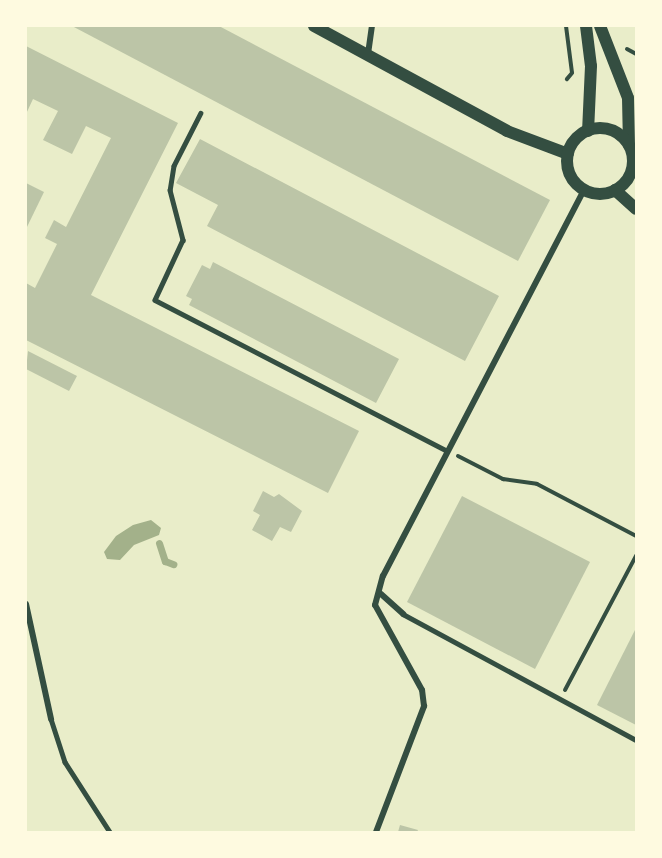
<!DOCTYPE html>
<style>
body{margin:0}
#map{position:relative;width:662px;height:858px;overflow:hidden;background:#e9edc9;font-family:Commissioner,sans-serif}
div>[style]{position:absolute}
.water>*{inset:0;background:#a3b18a}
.stream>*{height:7px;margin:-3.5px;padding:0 3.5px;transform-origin:3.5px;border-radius:3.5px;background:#a3b18a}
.building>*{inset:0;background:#bcc5a7}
.path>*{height:4px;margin:-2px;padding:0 2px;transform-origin:2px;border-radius:2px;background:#344e41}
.service>*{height:4.5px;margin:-2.25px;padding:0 2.25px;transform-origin:2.25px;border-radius:2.25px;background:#344e41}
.minor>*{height:6px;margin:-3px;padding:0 3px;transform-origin:3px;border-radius:3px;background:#344e41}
.secondary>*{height:12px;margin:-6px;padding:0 6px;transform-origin:6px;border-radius:6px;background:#344e41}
.secondary>.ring{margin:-6px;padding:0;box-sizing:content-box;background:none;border:12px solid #344e41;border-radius:50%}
span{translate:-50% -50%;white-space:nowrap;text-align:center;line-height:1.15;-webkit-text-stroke:6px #fefae0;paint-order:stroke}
.frame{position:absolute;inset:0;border:27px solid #fefae0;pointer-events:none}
</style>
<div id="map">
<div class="water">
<i style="clip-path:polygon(151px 520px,161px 528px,159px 535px,134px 545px,120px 560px,107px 559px,104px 552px,116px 536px,133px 525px)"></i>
</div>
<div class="stream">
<i style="left:159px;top:543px;width:19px;rotate:72deg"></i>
<i style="left:165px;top:561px;width:9px;rotate:21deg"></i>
</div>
<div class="building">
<i style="clip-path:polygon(72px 26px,219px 26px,550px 200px,518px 261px)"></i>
<i style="clip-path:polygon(26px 46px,178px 123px,91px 295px,359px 431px,328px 493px,26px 340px,26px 283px,35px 288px,57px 244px,45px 238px,54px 220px,66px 227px,111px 138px,86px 126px,72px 154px,43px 140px,58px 111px,33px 99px,26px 114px)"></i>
<i style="clip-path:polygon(200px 139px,499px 296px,465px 361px,207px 226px,218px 205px,176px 183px)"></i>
<i style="clip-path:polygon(26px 183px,44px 192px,26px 229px)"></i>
<i style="clip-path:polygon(213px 262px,399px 359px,376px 403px,189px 305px,192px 299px,186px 296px,202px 265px,210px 269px)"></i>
<i style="clip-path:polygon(28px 351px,77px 376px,69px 391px,26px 369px)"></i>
<i style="clip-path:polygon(263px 491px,274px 497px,279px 494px,302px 511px,291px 532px,280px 527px,272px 541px,252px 530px,260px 515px,253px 511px)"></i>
<i style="clip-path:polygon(462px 496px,590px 562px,535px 669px,407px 602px)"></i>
<i style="clip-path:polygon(636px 628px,636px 725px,597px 705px)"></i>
<i style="clip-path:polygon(400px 825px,418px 830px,417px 832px,398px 832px)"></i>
</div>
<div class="path">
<i style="left:566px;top:26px;width:47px;rotate:82.7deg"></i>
<i style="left:572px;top:73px;width:8px;rotate:130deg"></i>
<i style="left:627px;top:49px;width:10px;rotate:29deg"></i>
<i style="left:458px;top:456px;width:51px;rotate:27.1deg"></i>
<i style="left:503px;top:479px;width:34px;rotate:8deg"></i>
<i style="left:537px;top:484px;width:112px;rotate:27.7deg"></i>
<i style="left:565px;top:690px;width:152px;rotate:-62.1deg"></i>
</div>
<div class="service">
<i style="left:201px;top:113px;width:59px;rotate:117deg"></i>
<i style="left:174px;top:166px;width:24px;rotate:99deg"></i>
<i style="left:170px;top:190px;width:52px;rotate:75.4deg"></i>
<i style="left:183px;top:240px;width:66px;rotate:115deg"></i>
<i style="left:155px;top:300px;width:327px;rotate:27.3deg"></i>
<i style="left:403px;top:614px;width:265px;rotate:28.4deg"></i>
<i style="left:51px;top:719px;width:45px;rotate:72deg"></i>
<i style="left:65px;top:762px;width:83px;rotate:57.3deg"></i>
</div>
<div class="minor">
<i style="left:368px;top:54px;width:28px;rotate:-82deg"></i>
<i style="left:381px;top:594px;width:30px;rotate:42deg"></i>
<i style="left:26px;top:604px;width:118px;rotate:77.7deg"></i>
<i style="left:376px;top:832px;width:135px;rotate:-69.1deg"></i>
<i style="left:424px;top:706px;width:16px;rotate:-97deg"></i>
<i style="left:422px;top:690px;width:97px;rotate:-118.9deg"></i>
<i style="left:375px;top:605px;width:30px;rotate:-75deg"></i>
<i style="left:383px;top:576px;width:435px;rotate:-62.5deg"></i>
</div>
<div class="secondary">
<i style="left:314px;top:26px;width:220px;rotate:28.5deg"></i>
<i style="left:507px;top:131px;width:65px;rotate:20.7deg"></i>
<i style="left:586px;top:26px;width:40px;rotate:82.9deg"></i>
<i style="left:591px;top:66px;width:65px;rotate:92.6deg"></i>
<i style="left:600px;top:26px;width:77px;rotate:68.7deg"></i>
<i style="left:628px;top:98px;width:47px;rotate:88.8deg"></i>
<i class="ring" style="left:567px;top:128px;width:54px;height:54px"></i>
<i style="left:615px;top:190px;width:28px;rotate:42deg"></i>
</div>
<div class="frame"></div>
</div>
